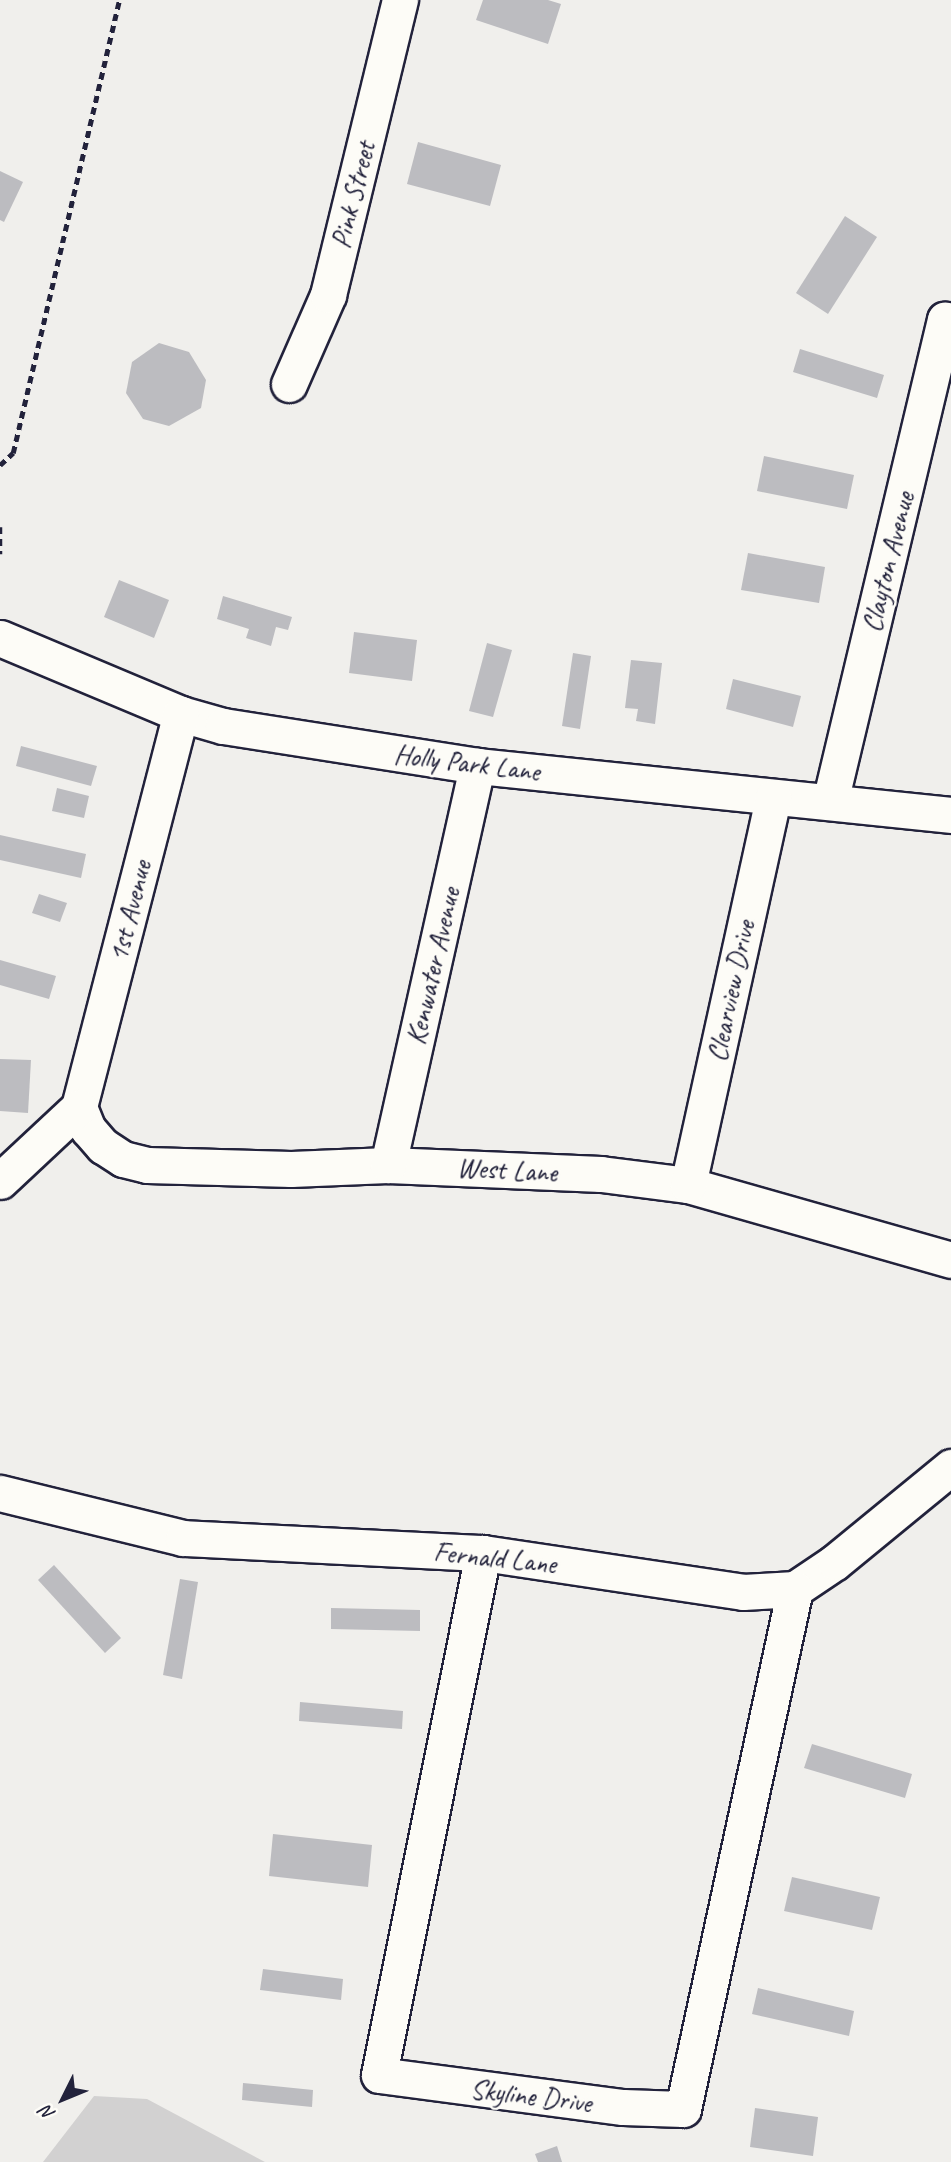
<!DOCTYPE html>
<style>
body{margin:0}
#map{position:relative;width:951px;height:2162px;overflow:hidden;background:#f0efec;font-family:Caveat,sans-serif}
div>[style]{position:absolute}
.green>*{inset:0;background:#d2d1d1}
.building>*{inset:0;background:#bcbcc0}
.path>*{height:4.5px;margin-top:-2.25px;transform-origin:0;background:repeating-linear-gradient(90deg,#22223b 0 7px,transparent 0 12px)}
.roads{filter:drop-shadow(2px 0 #22223b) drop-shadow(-2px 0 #22223b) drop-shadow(0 2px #22223b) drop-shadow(0 -2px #22223b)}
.minor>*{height:35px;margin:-17.5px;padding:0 17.5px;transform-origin:17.5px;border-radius:17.5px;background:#fdfcf7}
span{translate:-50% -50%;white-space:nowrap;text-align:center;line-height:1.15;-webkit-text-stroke:5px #fdfcf7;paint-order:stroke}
.street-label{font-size:28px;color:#22223b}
.north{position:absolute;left:28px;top:2064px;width:70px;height:70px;-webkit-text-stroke:5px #fdfcf7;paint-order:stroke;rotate:227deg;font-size:19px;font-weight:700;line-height:28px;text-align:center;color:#22223b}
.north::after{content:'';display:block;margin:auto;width:24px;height:32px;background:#22223b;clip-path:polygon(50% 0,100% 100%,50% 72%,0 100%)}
</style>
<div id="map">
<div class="green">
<i style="clip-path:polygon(94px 2096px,147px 2099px,265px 2162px,43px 2162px)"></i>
</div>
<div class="building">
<i style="clip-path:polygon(483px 0,548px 0,561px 4px,548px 44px,476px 20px)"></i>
<i style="clip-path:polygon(418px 142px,501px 165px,490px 206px,407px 184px)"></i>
<i style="clip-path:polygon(0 171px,23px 182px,4px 222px,0 220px)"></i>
<i style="clip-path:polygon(845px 216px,877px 237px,828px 314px,796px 293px)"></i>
<i style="clip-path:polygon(159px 343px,189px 352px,206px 380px,201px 408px,169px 426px,143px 419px,126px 393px,132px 362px)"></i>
<i style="clip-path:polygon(800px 349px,884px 375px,877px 398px,793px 372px)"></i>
<i style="clip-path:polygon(764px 456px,854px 475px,847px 509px,757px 491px)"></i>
<i style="clip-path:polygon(748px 553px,825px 567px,819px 603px,741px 590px)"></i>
<i style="clip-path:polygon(119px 580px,169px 600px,154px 638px,104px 617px)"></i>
<i style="clip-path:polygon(223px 596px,292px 617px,288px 630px,276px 627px,271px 646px,246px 638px,249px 629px,217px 619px)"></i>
<i style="clip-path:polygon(354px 632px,417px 640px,412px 681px,349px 673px)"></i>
<i style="clip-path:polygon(487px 643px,512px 650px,493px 717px,469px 711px)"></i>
<i style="clip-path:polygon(573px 653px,591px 656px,580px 729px,562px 726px)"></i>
<i style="clip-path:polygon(631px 660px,662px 663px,655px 724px,636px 721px,638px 709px,625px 708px)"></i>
<i style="clip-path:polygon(733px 679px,801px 696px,793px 727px,726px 709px)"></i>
<i style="clip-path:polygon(21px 746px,97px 766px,91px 786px,16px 766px)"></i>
<i style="clip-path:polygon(57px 788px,89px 796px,84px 818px,52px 811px)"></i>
<i style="clip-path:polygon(0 835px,86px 854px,81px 878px,0 860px)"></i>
<i style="clip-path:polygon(39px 894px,67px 903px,60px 922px,32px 913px)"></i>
<i style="clip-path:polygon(0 960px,56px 976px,49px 999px,0 985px)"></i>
<i style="clip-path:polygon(0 1059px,31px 1060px,28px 1113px,0 1111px)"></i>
<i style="clip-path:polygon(54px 1565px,121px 1638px,105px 1653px,38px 1580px)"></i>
<i style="clip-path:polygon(180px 1579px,198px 1582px,182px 1679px,163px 1675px)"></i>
<i style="clip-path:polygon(331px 1608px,420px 1610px,420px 1631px,331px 1629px)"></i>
<i style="clip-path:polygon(300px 1702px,403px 1711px,402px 1729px,299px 1721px)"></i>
<i style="clip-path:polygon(812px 1744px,912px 1774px,905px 1798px,804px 1768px)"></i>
<i style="clip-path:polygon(273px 1834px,372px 1845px,368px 1887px,269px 1876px)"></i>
<i style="clip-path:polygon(792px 1877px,880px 1897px,872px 1930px,784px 1911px)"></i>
<i style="clip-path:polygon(263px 1969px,343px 1979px,341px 2000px,260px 1990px)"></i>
<i style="clip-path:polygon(758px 1988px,854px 2011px,849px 2036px,752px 2014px)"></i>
<i style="clip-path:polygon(243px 2083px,313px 2090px,312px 2107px,242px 2100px)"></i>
<i style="clip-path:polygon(755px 2108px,818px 2117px,813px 2156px,750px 2147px)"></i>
<i style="clip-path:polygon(557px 2146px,562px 2162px,538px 2162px,535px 2154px)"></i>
</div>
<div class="path">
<i style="left:0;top:465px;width:18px;rotate:-43deg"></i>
<i style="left:13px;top:453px;width:465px;rotate:-76.8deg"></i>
<i style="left:0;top:527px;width:27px;rotate:90deg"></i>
</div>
<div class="roads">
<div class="minor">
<i style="left:289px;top:384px;width:97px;rotate:-66.3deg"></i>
<i style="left:328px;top:295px;width:304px;rotate:-76.3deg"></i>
<i style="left:0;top:638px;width:196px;rotate:22.8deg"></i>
<i style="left:181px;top:714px;width:44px;rotate:15.9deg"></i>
<i style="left:223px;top:726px;width:257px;rotate:8.9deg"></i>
<i style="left:477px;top:766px;width:477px;rotate:5.9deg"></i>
<i style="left:830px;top:802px;width:496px;rotate:-76.6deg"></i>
<i style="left:945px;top:320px;width:6px;rotate:9deg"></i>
<i style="left:79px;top:1107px;width:24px;rotate:68deg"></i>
<i style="left:88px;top:1129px;width:23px;rotate:49deg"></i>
<i style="left:103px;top:1146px;width:24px;rotate:33deg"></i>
<i style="left:123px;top:1159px;width:25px;rotate:14deg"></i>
<i style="left:147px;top:1165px;width:144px;rotate:1.6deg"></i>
<i style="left:291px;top:1169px;width:97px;rotate:-2.4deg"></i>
<i style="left:388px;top:1165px;width:213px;rotate:2.4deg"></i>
<i style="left:601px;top:1174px;width:88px;rotate:7.2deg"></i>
<i style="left:688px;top:1185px;width:273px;rotate:15.9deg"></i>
<i style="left:79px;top:1107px;width:406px;rotate:-75.5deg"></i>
<i style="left:388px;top:1165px;width:409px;rotate:-77.4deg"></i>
<i style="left:0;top:1181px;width:108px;rotate:-43.1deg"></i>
<i style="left:688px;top:1185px;width:397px;rotate:-77.6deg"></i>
<i style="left:0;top:1493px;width:188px;rotate:13.8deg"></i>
<i style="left:183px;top:1538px;width:300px;rotate:2.9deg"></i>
<i style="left:483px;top:1553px;width:263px;rotate:8.5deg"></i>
<i style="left:743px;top:1592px;width:52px;rotate:-3.3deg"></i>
<i style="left:795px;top:1589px;width:48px;rotate:-34deg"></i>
<i style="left:835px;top:1562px;width:150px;rotate:-39.3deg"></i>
<i style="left:483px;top:1553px;width:532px;rotate:101.27deg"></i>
<i style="left:379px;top:2075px;width:246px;rotate:7.5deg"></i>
<i style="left:623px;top:2107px;width:60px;rotate:1.9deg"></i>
<i style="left:683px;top:2109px;width:532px;rotate:-77.85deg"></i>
</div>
</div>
<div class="street-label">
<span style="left:353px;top:195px;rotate:-76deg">Pink Street</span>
<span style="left:888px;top:562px;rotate:-76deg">Clayton Avenue</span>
<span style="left:467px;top:763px;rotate:7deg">Holly Park Lane</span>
<span style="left:130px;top:911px;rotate:-76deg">1st Avenue</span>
<span style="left:433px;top:966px;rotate:-77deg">Kenwater Avenue</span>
<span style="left:731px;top:991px;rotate:-78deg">Clearview Drive</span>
<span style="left:507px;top:1170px;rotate:3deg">West Lane</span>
<span style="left:495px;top:1558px;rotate:6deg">Fernald Lane</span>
<span style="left:531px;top:2096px;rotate:7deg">Skyline Drive</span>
</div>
<div class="north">N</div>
</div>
